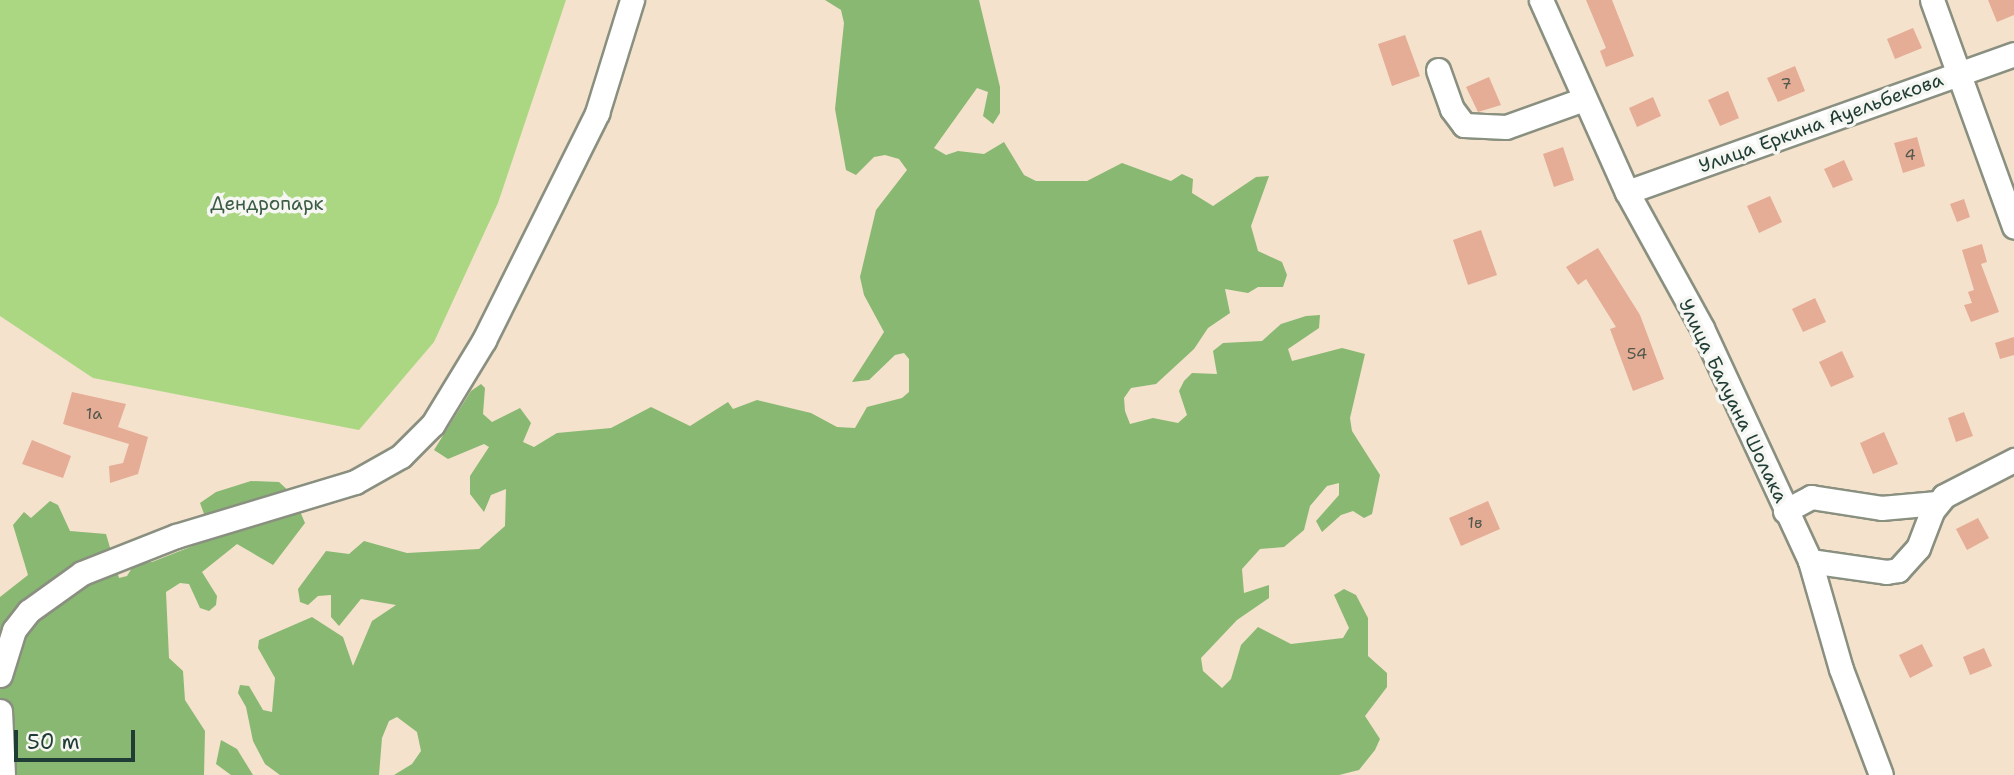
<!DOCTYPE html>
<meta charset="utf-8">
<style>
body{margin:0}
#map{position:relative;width:2014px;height:775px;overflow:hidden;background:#f4e2cd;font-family:"Shantell Sans",sans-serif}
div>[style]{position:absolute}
.green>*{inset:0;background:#abd783}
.forest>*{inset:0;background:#88b871}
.building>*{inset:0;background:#e5ac96}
.roads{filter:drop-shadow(2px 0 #8a9080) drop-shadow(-2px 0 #8a9080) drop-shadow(0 2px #8a9080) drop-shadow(0 -2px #8a9080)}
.minor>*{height:23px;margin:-11.5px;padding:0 11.5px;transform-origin:11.5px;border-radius:11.5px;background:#fff}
span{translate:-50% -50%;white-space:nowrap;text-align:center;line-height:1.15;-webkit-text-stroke:7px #f6f6f2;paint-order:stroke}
.number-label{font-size:16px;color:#50594c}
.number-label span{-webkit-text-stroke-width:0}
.street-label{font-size:19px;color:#1f3d34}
.park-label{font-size:19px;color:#3b5c44}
.scale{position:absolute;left:14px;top:730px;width:121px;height:32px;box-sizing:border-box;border:4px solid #1f3d34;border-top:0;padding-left:9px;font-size:21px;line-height:24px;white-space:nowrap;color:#1f3d34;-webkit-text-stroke:5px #f6f6f2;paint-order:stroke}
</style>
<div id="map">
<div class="green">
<i style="clip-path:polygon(0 0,566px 0,498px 203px,434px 342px,359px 430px,93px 378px,0 316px)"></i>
</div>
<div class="forest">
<i style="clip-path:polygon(825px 0,979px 0,1000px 87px,1000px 113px,993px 124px,983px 116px,988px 92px,977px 88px,934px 148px,946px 155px,958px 151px,984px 154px,1004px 142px,1024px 175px,1036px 181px,1087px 181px,1122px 163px,1171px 181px,1182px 174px,1193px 179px,1192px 193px,1213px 206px,1256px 177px,1269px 176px,1251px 226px,1258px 251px,1282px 262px,1287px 275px,1283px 287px,1258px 287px,1248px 293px,1225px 289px,1230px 313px,1208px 328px,1194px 349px,1156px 384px,1131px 388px,1124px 398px,1125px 411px,1130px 424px,1153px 418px,1178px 423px,1187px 415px,1179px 391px,1184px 381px,1192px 373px,1217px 374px,1213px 351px,1223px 343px,1262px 341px,1281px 324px,1306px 316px,1320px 315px,1319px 328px,1288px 349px,1292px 361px,1342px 348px,1365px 354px,1350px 418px,1352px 431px,1380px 475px,1372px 514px,1364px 518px,1353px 511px,1341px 515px,1322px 532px,1316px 521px,1339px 495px,1339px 483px,1327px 486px,1310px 506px,1304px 530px,1284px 547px,1260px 549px,1242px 569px,1244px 593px,1269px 585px,1269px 598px,1237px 620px,1201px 658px,1203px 671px,1222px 688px,1231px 679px,1241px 645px,1258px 627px,1291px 644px,1343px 638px,1349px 628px,1334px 595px,1344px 589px,1356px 595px,1368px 618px,1368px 656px,1387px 673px,1387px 687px,1365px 716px,1380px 739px,1375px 750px,1359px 770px,1339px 775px,394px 775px,412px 764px,421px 751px,417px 732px,397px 717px,389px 721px,382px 738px,379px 775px,280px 775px,265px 764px,253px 741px,246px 707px,238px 693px,240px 685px,249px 686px,263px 710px,272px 712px,275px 678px,258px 648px,259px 640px,312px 617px,343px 637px,353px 666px,372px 621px,396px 605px,361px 599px,339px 626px,331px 617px,331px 595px,318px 596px,308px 605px,300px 602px,298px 589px,326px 551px,349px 554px,364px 541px,407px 553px,479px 549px,505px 526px,506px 489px,491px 495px,484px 512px,470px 494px,470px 476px,489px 447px,484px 444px,448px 459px,434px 450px,471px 391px,481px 384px,485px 388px,483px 414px,492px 422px,520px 408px,531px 423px,523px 442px,534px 447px,557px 433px,611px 428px,651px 407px,690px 426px,728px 402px,733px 409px,757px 400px,811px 413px,837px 427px,855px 428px,867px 407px,902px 398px,909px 392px,909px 359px,904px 353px,895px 355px,869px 380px,852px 382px,884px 332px,864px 295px,860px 277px,876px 210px,907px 170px,899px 159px,885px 155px,874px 157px,856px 175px,846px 170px,835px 109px,844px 23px,841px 10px)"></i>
<i style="clip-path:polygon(251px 481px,279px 482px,293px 495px,305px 523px,273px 565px,237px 544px,202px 572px,217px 596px,216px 605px,209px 611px,200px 608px,189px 584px,180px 583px,166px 592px,169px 658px,183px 671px,185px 700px,205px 731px,204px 775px,0 775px,0 597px,28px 575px,13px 525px,24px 512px,31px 518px,50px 501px,58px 505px,70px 531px,106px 534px,119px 578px,127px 576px,135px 563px,152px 562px,213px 538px,200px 503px,216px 492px)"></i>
<i style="clip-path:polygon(221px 740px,237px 749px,253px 775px,231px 775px,216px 764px)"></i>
</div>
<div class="building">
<i style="clip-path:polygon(1586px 0,1612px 0,1634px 56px,1606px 67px,1600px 51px,1606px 48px)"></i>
<i style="clip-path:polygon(1988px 0,2014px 0,2014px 15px,1997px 22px)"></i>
<i style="clip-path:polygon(1913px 28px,1922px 48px,1895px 59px,1887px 39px)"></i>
<i style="clip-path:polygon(1405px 35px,1420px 76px,1392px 86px,1378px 44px)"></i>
<i style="clip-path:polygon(1795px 66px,1805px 91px,1778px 102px,1767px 78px)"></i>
<i style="clip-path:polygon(1489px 77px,1501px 105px,1478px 112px,1466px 87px)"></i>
<i style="clip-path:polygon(1728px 91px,1739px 118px,1720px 126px,1708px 100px)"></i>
<i style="clip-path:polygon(1653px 97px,1661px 116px,1637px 127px,1629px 108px)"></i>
<i style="clip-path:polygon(1917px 137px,1925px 166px,1903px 173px,1894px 143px)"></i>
<i style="clip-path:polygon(1563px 147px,1574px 180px,1554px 187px,1543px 154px)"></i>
<i style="clip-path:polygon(1844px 160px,1853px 180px,1833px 188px,1824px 169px)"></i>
<i style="clip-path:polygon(1770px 196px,1782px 222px,1759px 233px,1747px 206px)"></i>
<i style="clip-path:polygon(1964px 199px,1970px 217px,1957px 222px,1950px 204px)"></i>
<i style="clip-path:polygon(1481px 230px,1497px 275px,1468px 285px,1453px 240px)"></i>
<i style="clip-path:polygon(1982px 244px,1987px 262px,1981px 264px,1999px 312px,1971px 322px,1964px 305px,1972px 303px,1968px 292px,1974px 290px,1962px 250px)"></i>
<i style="clip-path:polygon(1598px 248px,1640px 315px,1664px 379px,1633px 391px,1610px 329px,1616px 327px,1586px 279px,1578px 285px,1566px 267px)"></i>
<i style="clip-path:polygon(1815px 298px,1826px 322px,1803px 332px,1792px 309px)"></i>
<i style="clip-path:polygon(2014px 337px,2014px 355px,2000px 359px,1995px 343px)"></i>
<i style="clip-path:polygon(1842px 351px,1854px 377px,1831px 387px,1819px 362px)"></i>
<i style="clip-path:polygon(72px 392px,126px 404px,118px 427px,148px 437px,138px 474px,110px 483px,109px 466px,123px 463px,129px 444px,63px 424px)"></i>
<i style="clip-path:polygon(1964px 412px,1973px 436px,1956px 442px,1948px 418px)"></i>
<i style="clip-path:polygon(1884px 432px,1898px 464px,1873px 474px,1860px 443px)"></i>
<i style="clip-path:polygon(32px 440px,71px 456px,63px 478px,22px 464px)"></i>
<i style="clip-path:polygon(1488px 501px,1500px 529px,1461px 546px,1449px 518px)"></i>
<i style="clip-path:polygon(1978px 518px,1989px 538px,1967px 550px,1956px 529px)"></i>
<i style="clip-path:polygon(1922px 644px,1933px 666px,1910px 678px,1899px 655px)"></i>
<i style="clip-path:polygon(1984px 648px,1992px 666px,1970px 675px,1963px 657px)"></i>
</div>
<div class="roads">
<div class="minor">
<i style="left:1541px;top:0;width:210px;rotate:65.9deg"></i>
<i style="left:1627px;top:192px;width:155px;rotate:61.1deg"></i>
<i style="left:1702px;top:328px;width:257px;rotate:65.1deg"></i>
<i style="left:1810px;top:561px;width:112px;rotate:74deg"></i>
<i style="left:1841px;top:669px;width:113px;rotate:69.3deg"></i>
<i style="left:1932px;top:0;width:241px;rotate:70.1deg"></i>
<i style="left:1438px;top:70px;width:41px;rotate:70.3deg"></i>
<i style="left:1452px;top:109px;width:20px;rotate:53deg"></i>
<i style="left:1464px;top:125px;width:42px;rotate:2.7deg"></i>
<i style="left:1506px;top:127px;width:83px;rotate:-19.7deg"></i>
<i style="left:1627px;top:192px;width:411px;rotate:-19.6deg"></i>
<i style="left:1785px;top:511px;width:30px;rotate:-28deg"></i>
<i style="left:1811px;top:497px;width:71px;rotate:8.9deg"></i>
<i style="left:1881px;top:508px;width:56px;rotate:-5.1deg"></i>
<i style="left:1810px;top:561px;width:77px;rotate:8.2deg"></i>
<i style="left:1886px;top:572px;width:12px;rotate:-9deg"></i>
<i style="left:1898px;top:570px;width:30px;rotate:-48deg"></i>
<i style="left:1918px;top:548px;width:40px;rotate:-69deg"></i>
<i style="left:1932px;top:511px;width:19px;rotate:-51deg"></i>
<i style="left:1944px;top:496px;width:79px;rotate:-27.2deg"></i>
<i style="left:0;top:675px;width:47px;rotate:-72.7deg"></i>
<i style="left:14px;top:630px;width:24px;rotate:-52deg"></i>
<i style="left:29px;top:611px;width:65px;rotate:-35.6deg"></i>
<i style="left:82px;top:573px;width:101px;rotate:-21.5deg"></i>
<i style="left:176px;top:536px;width:187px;rotate:-16.8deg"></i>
<i style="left:355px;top:482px;width:53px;rotate:-29.5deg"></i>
<i style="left:401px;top:456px;width:45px;rotate:-45deg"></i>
<i style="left:433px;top:424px;width:98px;rotate:-58.7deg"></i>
<i style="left:484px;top:340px;width:254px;rotate:-63.5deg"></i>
<i style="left:597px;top:113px;width:118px;rotate:-72.8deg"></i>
<i style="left:0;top:711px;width:64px;rotate:87.3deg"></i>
</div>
</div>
<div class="number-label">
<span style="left:1786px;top:84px">7</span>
<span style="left:1910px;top:155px">4</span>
<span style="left:1637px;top:354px">54</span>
<span style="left:94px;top:414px">1а</span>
<span style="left:1475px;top:523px">1в</span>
</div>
<div class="street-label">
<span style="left:1821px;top:123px;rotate:-20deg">Улица Еркина Ауельбекова</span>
<span style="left:1733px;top:401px;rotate:64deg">Улица Балуана Шолака</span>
</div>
<div class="park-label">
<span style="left:267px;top:204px">Дендропарк</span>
</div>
<div class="scale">50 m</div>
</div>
